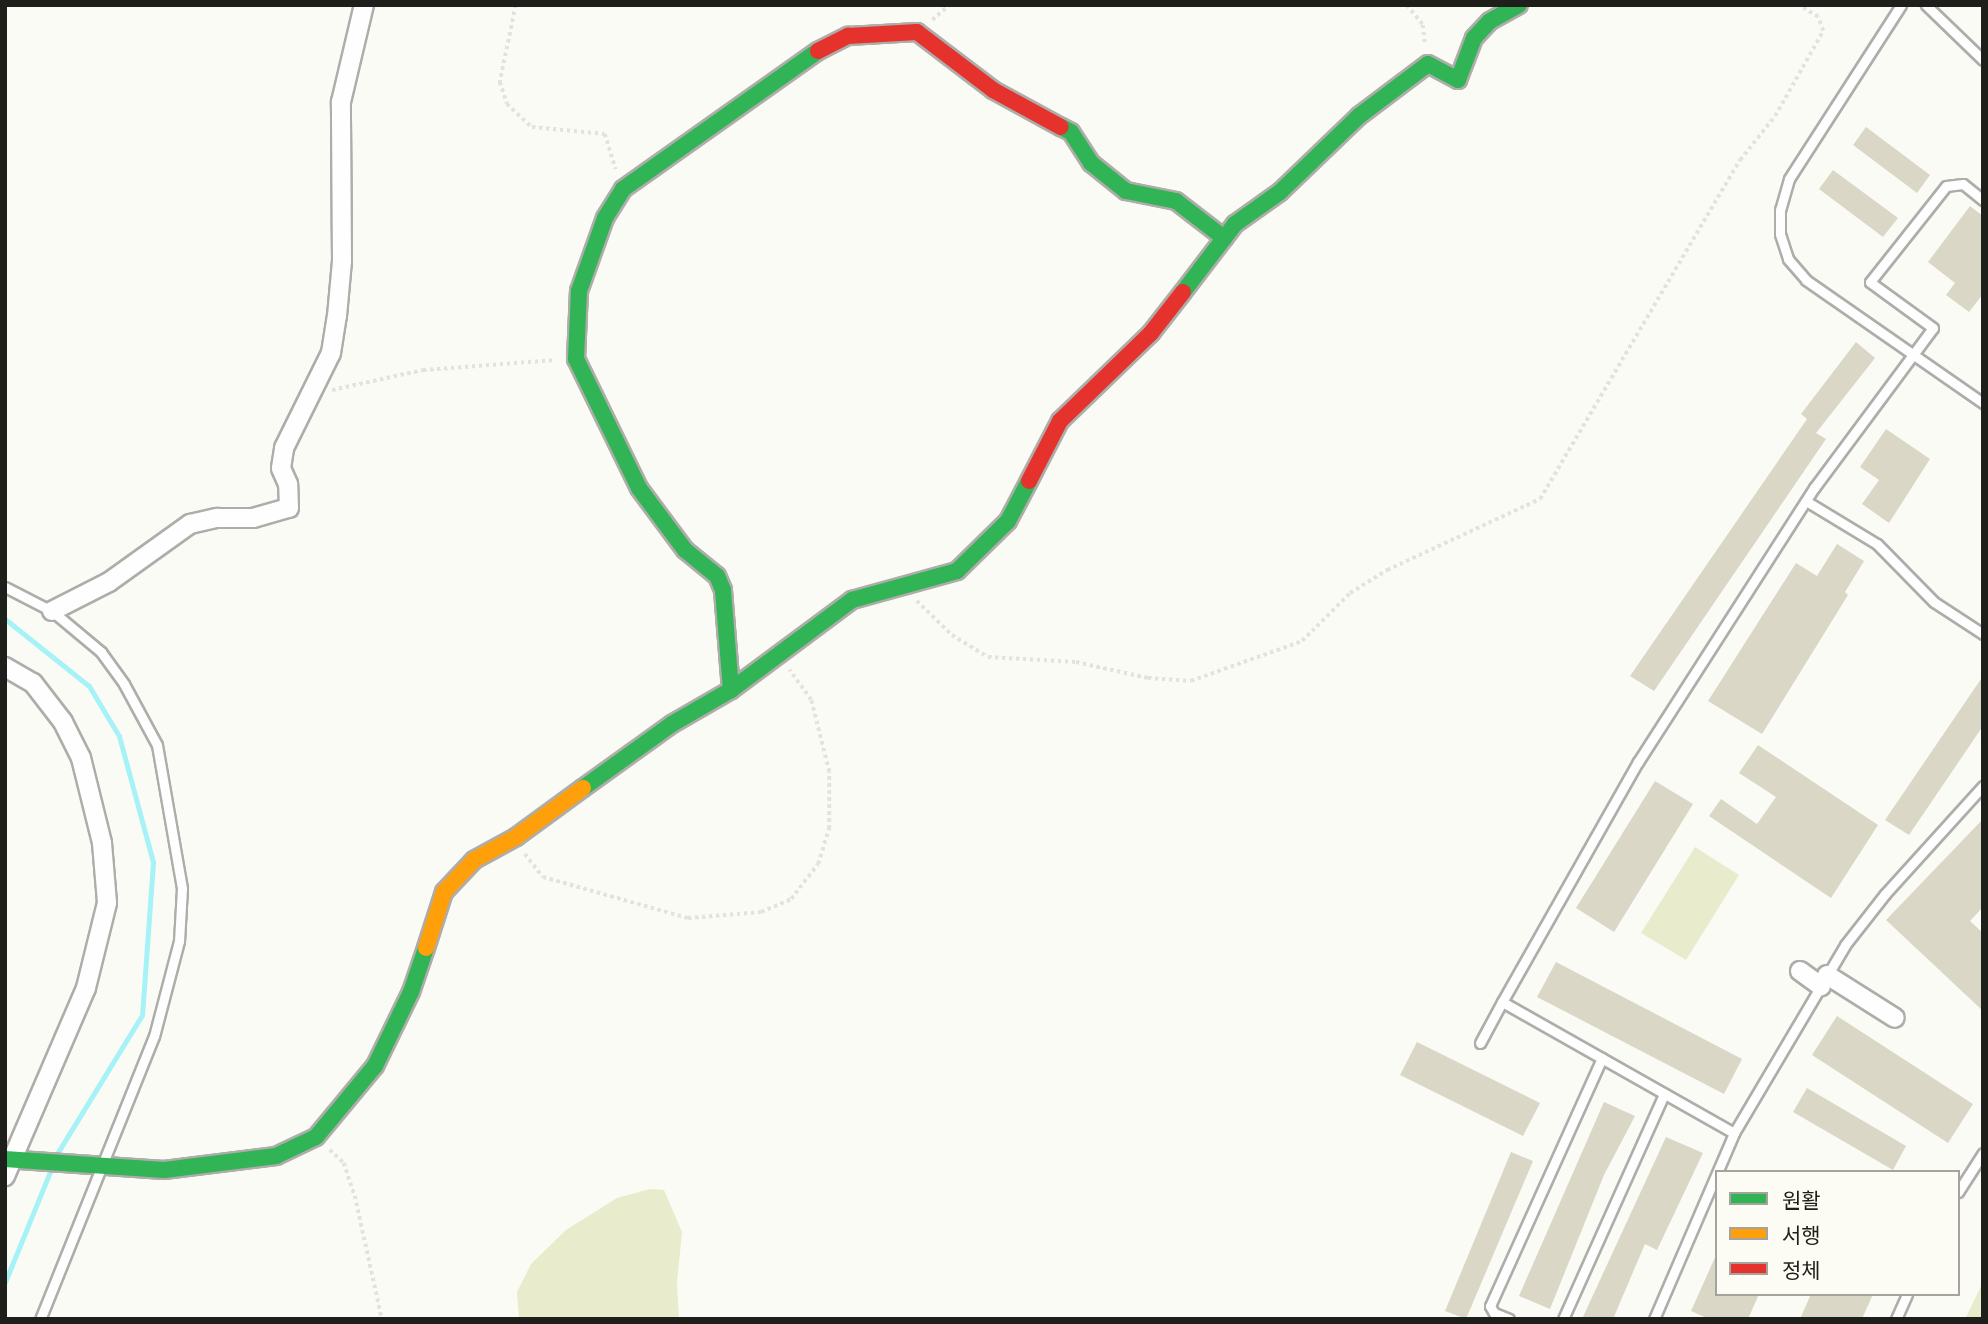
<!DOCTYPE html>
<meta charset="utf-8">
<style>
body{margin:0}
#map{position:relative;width:1988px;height:1324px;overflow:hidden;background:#fbfbf6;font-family:"Golos Text","Noto Sans KR",sans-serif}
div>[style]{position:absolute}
.green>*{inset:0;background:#e8eccc}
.stream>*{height:5px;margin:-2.5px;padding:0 2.5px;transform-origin:2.5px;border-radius:2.5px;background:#a6f2f7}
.building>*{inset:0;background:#dad7c6}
.path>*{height:3.5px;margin-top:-1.75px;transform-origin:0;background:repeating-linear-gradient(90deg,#e2e2e1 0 3.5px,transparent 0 7px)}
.roads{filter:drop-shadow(2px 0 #aeadaa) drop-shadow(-2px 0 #aeadaa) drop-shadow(0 2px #aeadaa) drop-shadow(0 -2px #aeadaa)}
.lane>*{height:9px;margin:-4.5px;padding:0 4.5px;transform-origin:4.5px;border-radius:4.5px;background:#fefefe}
.street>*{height:18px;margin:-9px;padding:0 9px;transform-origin:9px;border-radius:9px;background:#fefefe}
.fast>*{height:16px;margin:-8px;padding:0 8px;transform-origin:8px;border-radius:8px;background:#30b455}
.slow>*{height:16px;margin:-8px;padding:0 8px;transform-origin:8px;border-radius:8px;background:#ff9f0a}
.jam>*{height:16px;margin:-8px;padding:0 8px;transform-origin:8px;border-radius:8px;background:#e5322d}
span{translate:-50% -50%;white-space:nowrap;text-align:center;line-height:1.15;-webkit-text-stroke:7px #fdfcf4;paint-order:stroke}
.frame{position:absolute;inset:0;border:7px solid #1e1e1b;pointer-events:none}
.legend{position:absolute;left:1715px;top:1170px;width:245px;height:126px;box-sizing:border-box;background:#fdfcf4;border:2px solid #a4a39d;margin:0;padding:9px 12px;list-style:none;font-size:21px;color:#1e1e1b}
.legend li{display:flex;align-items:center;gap:14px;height:35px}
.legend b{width:35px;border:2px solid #a4a39d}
</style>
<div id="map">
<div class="green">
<i style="clip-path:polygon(1695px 847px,1739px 875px,1686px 960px,1641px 933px)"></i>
<i style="clip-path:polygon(650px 1189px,664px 1190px,682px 1232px,677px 1283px,679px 1319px,519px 1319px,517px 1292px,531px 1264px,566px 1230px,617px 1198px)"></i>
<i style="clip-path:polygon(1983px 1282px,1983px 1319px,1965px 1319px)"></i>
</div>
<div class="stream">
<i style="left:5px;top:619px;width:107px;rotate:38.6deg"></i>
<i style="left:89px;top:686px;width:58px;rotate:59deg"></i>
<i style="left:119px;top:736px;width:131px;rotate:74.9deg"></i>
<i style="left:153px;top:862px;width:153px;rotate:94.1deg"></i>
<i style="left:142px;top:1015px;width:167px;rotate:121.5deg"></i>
<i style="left:5px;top:1282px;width:122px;rotate:-67.8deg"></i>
</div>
<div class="building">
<i style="clip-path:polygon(1866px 127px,1930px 175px,1917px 193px,1853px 145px)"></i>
<i style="clip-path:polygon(1833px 170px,1898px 218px,1883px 237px,1819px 189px)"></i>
<i style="clip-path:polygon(1970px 206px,1983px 216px,1983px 294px,1969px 312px,1946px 295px,1955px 283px,1928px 262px)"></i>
<i style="clip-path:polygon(1856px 342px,1875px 358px,1816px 433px,1826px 439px,1654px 691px,1630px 676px,1807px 419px,1801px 414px)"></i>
<i style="clip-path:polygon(1886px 429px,1930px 459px,1889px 523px,1862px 504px,1879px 480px,1860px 467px)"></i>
<i style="clip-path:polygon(1837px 544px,1864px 561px,1845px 592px,1848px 595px,1762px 734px,1708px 701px,1796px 563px,1817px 576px)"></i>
<i style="clip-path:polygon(1983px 676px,1983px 726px,1909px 835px,1885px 820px)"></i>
<i style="clip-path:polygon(1758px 745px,1878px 825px,1831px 898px,1709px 816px,1721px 799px,1757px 824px,1776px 797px,1739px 773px)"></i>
<i style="clip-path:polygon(1655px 781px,1693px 804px,1614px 932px,1576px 908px)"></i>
<i style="clip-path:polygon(1983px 819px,1983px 907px,1970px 921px,1983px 933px,1983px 1011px,1886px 920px)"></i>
<i style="clip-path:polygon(1556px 962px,1742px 1059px,1724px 1094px,1537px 997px)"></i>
<i style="clip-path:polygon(1837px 1016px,1973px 1104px,1948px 1143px,1812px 1055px)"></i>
<i style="clip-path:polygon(1417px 1042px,1540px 1103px,1523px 1136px,1400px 1075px)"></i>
<i style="clip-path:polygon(1807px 1088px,1906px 1146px,1893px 1170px,1793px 1112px)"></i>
<i style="clip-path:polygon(1604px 1102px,1635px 1116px,1604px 1175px,1550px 1309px,1519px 1296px)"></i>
<i style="clip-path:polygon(1666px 1137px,1703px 1153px,1657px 1250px,1645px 1244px,1613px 1319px,1582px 1319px)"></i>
<i style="clip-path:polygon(1511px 1152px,1533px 1161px,1466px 1319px,1445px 1311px)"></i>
<i style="clip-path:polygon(1717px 1253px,1717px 1294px,1759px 1294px,1748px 1319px,1709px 1319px,1691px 1311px)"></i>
<i style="clip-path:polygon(1811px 1294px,1873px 1294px,1862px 1319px,1800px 1319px)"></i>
</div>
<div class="path">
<i style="left:516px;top:5px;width:79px;rotate:101.7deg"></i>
<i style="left:500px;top:82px;width:23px;rotate:72deg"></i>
<i style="left:507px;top:104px;width:34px;rotate:43deg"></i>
<i style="left:532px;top:127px;width:73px;rotate:5.5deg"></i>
<i style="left:605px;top:134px;width:37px;rotate:73deg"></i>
<i style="left:1407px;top:5px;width:26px;rotate:51deg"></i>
<i style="left:1423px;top:25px;width:19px;rotate:84deg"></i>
<i style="left:932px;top:20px;width:23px;rotate:-41deg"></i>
<i style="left:332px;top:390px;width:93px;rotate:-12.4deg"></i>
<i style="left:423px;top:370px;width:133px;rotate:-4.3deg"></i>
<i style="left:917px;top:601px;width:49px;rotate:44.2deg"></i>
<i style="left:952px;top:635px;width:42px;rotate:31.4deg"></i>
<i style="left:988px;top:657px;width:88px;rotate:3.3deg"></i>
<i style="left:1076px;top:662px;width:74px;rotate:12.5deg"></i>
<i style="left:1148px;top:678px;width:43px;rotate:4deg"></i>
<i style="left:1191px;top:681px;width:118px;rotate:-19.8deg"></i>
<i style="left:1302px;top:641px;width:68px;rotate:-45deg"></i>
<i style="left:1350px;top:593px;width:44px;rotate:-31.9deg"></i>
<i style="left:1387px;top:570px;width:169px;rotate:-24.9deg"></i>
<i style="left:1540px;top:499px;width:394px;rotate:-59.5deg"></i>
<i style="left:1740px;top:160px;width:56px;rotate:-51.5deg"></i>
<i style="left:1775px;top:116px;width:98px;rotate:-60.5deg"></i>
<i style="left:1823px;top:31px;width:15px;rotate:-110deg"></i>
<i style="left:1818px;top:17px;width:23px;rotate:-149deg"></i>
<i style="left:525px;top:854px;width:29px;rotate:52deg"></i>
<i style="left:543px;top:877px;width:151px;rotate:15.8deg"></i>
<i style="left:688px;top:918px;width:73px;rotate:-4.7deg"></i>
<i style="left:761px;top:912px;width:33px;rotate:-23deg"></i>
<i style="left:791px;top:899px;width:44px;rotate:-52.4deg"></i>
<i style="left:818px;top:864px;width:37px;rotate:-73deg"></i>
<i style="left:829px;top:829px;width:57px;rotate:-90deg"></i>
<i style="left:829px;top:772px;width:74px;rotate:-104deg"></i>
<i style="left:811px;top:700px;width:37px;rotate:-126deg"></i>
<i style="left:330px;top:1150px;width:19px;rotate:43deg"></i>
<i style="left:344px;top:1163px;width:35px;rotate:72deg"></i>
<i style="left:355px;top:1196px;width:126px;rotate:77.6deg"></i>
</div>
<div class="roads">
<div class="lane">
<i style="left:1901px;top:5px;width:207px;rotate:122.8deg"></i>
<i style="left:1789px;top:179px;width:32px;rotate:106deg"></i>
<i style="left:1780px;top:210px;width:24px;rotate:90deg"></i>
<i style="left:1780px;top:234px;width:26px;rotate:72deg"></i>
<i style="left:1788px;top:259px;width:28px;rotate:49deg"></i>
<i style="left:1806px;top:280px;width:216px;rotate:34.8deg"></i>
<i style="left:1926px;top:5px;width:79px;rotate:44deg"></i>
<i style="left:1806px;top:501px;width:83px;rotate:31.2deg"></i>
<i style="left:1877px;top:544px;width:81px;rotate:45.5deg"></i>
<i style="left:1934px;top:602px;width:59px;rotate:33.1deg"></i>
<i style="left:5px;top:587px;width:53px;rotate:27.1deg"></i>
<i style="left:52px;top:611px;width:64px;rotate:39.9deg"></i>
<i style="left:101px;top:652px;width:39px;rotate:54deg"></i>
<i style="left:124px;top:684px;width:69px;rotate:61.6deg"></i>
<i style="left:157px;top:745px;width:145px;rotate:80.1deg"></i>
<i style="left:182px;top:888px;width:53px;rotate:93.2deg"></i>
<i style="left:179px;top:941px;width:98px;rotate:104.7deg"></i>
<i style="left:154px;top:1036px;width:305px;rotate:111.9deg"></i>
<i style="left:1480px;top:1043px;width:47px;rotate:-61.8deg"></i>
<i style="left:1734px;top:1133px;width:266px;rotate:-150.5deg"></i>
<i style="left:1502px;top:1002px;width:276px;rotate:-60.5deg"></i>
<i style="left:1638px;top:762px;width:326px;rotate:-57.3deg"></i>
<i style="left:1814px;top:488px;width:199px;rotate:-53.4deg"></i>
<i style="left:1933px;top:328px;width:78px;rotate:-143.9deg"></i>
<i style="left:1870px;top:282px;width:122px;rotate:-51.6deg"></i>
<i style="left:1946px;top:186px;width:17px;rotate:-7deg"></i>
<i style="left:1963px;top:184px;width:26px;rotate:39deg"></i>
<i style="left:1958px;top:1192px;width:46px;rotate:-57.3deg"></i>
<i style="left:1509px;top:1319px;width:16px;rotate:-158deg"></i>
<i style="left:1494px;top:1313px;width:8px;rotate:-120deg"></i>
<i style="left:1490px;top:1306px;width:272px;rotate:-65.7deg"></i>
<i style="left:1563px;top:1319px;width:247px;rotate:-65.8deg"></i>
<i style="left:1654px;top:1319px;width:202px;rotate:-66.7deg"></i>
<i style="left:1734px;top:1133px;width:218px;rotate:-59.4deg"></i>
<i style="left:1845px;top:945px;width:65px;rotate:-51.9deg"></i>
<i style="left:1885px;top:894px;width:146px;rotate:-47.8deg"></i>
<i style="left:1896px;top:1319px;width:27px;rotate:-66deg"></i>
</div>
<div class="street">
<i style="left:52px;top:611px;width:64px;rotate:-27deg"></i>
<i style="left:109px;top:582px;width:100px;rotate:-35.6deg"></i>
<i style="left:190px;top:524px;width:28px;rotate:-13deg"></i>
<i style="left:217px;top:518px;width:36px"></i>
<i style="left:253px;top:518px;width:37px;rotate:-16deg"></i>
<i style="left:289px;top:508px;width:24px;rotate:-92deg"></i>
<i style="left:288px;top:484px;width:17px;rotate:-114deg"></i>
<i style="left:281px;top:468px;width:20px;rotate:-81deg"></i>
<i style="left:284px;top:448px;width:106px;rotate:-63.7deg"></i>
<i style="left:331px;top:353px;width:37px;rotate:-81deg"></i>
<i style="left:337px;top:316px;width:55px;rotate:-84.8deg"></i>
<i style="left:342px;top:261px;width:159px;rotate:-90.4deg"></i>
<i style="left:341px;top:102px;width:100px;rotate:-76.7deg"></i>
<i style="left:5px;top:667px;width:32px;rotate:30deg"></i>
<i style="left:33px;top:683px;width:49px;rotate:52.4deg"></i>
<i style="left:63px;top:722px;width:40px;rotate:63.4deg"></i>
<i style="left:81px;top:758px;width:88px;rotate:76.1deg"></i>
<i style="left:102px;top:843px;width:60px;rotate:85.2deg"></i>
<i style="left:107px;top:903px;width:88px;rotate:103.9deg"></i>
<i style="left:86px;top:988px;width:205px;rotate:113.3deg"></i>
<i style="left:1800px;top:971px;width:26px;rotate:36deg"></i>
<i style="left:1827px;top:975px;width:80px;rotate:32.3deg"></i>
</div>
<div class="fast">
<i style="left:1061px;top:127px;width:11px;rotate:27deg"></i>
<i style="left:1071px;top:132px;width:37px;rotate:57deg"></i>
<i style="left:1091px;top:163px;width:45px;rotate:38.7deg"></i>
<i style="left:1126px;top:191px;width:51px;rotate:11.3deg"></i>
<i style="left:1176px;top:201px;width:61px;rotate:37.6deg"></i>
<i style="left:1183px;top:292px;width:86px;rotate:-52.6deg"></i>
<i style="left:1235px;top:224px;width:55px;rotate:-35.4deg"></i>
<i style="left:1280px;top:192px;width:110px;rotate:-43.9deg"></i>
<i style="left:1359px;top:116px;width:86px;rotate:-37deg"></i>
<i style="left:1428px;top:64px;width:34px;rotate:28deg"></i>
<i style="left:1458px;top:80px;width:45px;rotate:-69.1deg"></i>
<i style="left:1474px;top:38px;width:23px;rotate:-47deg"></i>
<i style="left:1490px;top:21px;width:33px;rotate:-29deg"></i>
<i style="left:731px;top:690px;width:100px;rotate:-94.6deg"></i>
<i style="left:723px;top:590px;width:15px;rotate:-113deg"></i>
<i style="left:717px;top:576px;width:41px;rotate:-140.9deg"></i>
<i style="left:685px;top:550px;width:77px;rotate:-126.6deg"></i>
<i style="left:639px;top:488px;width:144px;rotate:-116deg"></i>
<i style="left:576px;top:359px;width:68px;rotate:-87.5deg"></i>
<i style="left:579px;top:291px;width:77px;rotate:-70.4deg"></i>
<i style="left:605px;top:218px;width:34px;rotate:-58deg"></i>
<i style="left:623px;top:189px;width:239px;rotate:-35.3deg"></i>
<i style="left:583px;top:788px;width:110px;rotate:-35.7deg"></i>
<i style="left:672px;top:724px;width:68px;rotate:-30deg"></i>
<i style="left:731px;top:690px;width:151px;rotate:-36.6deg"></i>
<i style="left:852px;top:600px;width:109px;rotate:-15.4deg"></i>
<i style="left:957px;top:571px;width:71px;rotate:-44.4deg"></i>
<i style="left:1008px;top:521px;width:45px;rotate:-62.3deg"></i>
<i style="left:5px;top:1159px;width:159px;rotate:4deg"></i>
<i style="left:164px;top:1170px;width:113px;rotate:-7.1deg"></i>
<i style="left:276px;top:1156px;width:44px;rotate:-25.4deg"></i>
<i style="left:316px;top:1137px;width:92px;rotate:-50.3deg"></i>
<i style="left:375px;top:1066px;width:82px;rotate:-64.1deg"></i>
<i style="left:411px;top:992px;width:46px;rotate:-71.2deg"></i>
</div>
<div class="slow">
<i style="left:426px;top:948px;width:59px;rotate:-72.2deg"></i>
<i style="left:444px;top:892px;width:44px;rotate:-46.8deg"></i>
<i style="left:474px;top:860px;width:48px;rotate:-28.7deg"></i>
<i style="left:516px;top:837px;width:83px;rotate:-36.2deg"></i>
</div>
<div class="jam">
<i style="left:818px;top:51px;width:34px;rotate:-27deg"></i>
<i style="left:848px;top:36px;width:69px;rotate:-3.3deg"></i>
<i style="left:917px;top:32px;width:96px;rotate:37.3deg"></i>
<i style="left:993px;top:90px;width:77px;rotate:28.6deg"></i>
<i style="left:1029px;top:481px;width:68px;rotate:-62.7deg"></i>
<i style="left:1060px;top:421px;width:127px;rotate:-44deg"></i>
<i style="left:1151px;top:333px;width:52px;rotate:-52deg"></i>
</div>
</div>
<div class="frame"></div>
<ul class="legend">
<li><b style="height:9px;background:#30b455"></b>원활</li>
<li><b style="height:9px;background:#ff9f0a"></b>서행</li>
<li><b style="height:9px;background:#e5322d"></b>정체</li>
</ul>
</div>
